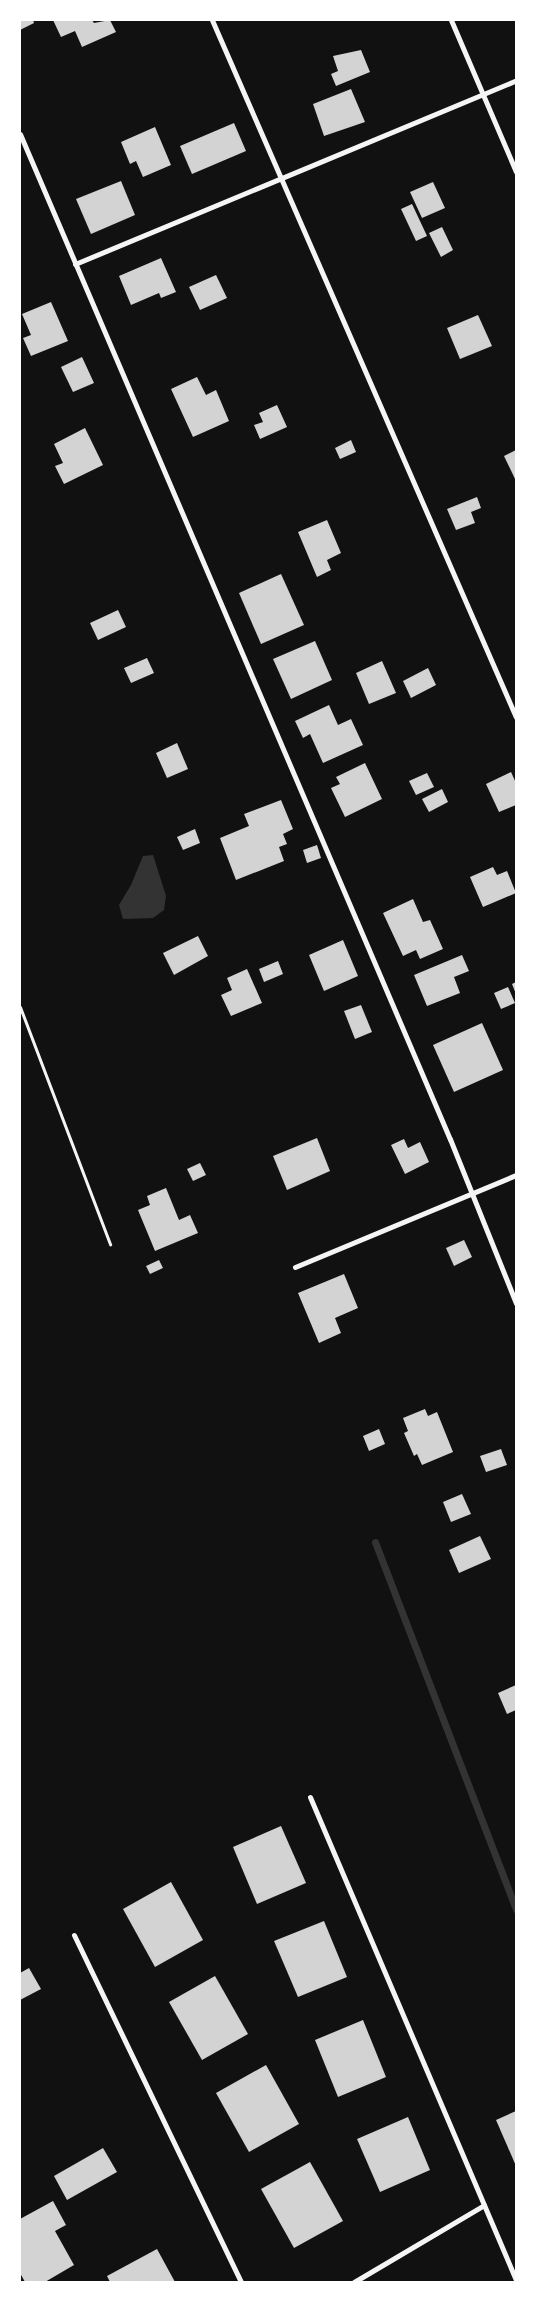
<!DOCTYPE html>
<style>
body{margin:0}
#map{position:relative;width:536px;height:2302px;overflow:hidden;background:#111;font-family:"Golos Text",sans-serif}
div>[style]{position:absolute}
.water>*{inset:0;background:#333}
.stream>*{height:7px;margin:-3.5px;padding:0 3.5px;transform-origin:3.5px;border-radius:3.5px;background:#333}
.building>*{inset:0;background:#d3d3d3}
.path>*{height:3px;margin:-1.5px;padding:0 1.5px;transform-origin:1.5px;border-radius:1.5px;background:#f5f5f5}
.minor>*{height:5px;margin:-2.5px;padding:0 2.5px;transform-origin:2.5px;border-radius:2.5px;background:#f5f5f5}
span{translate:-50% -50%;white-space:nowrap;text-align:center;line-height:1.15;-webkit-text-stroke:4px #fff;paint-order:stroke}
.frame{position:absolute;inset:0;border:21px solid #fff;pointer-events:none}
</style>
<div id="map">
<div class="water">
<i style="clip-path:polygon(153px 855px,166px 896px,164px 910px,153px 918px,123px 919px,119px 905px,131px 885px,143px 856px)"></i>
</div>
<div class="stream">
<i style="left:375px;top:1542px;width:394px;rotate:69deg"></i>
</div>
<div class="building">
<i style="clip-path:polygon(20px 20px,33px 20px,34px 23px,20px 30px)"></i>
<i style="clip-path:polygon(53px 20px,92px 20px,94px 23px,110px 20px,116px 32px,82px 47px,75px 31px,61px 37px)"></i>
<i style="clip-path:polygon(361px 50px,370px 72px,336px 86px,331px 74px,338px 71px,333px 56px)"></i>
<i style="clip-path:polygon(351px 89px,365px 122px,324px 136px,313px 104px)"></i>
<i style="clip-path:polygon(234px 123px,246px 151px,192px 174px,180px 146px)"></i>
<i style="clip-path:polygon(155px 127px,171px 165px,143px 177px,136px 161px,130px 164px,121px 142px)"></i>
<i style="clip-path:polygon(121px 181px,135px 215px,91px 234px,76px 199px)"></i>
<i style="clip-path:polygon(433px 182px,445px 208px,422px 218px,410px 192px)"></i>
<i style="clip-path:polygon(412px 204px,427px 236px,416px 241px,401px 209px)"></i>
<i style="clip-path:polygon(442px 227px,453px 250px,441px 257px,429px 233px)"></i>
<i style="clip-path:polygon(161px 258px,176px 292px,161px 298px,159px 293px,131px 305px,119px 276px)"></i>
<i style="clip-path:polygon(216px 275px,227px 298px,200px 310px,189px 287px)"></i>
<i style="clip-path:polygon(51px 302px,68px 341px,31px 356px,23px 338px,31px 335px,22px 314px)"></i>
<i style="clip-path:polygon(478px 315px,492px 346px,460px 359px,447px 328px)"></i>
<i style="clip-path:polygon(82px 357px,94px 383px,73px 392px,61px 367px)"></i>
<i style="clip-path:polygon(197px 377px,206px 395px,216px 390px,229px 421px,193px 437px,171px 389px)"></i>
<i style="clip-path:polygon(277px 405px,287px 427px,260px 439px,254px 425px,263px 422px,259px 413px)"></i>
<i style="clip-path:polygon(85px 428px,103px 465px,64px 484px,55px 466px,63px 463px,54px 444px)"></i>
<i style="clip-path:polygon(351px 440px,356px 452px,340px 459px,335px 448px)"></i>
<i style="clip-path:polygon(516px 450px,516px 481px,504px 456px)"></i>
<i style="clip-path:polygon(477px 497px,481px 508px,471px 512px,475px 523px,456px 530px,447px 509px)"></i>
<i style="clip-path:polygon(327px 520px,341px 553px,327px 560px,331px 570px,317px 577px,298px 532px)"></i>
<i style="clip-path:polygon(281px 574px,304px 625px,261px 644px,239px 593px)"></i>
<i style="clip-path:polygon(118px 610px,126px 627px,98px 640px,90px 623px)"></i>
<i style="clip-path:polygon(315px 641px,332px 680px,291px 699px,273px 659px)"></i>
<i style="clip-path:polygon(147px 658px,154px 673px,131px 683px,124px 668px)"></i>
<i style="clip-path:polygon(382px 661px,396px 693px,369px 704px,356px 673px)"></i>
<i style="clip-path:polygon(428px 668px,436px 685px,411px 698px,403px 681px)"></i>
<i style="clip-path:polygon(329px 705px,338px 725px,351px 719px,363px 745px,323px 763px,310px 734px,303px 738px,295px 721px)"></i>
<i style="clip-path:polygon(177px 743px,188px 769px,167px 778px,156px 753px)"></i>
<i style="clip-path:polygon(365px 763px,382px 799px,345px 817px,331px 788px,340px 784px,336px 777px)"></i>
<i style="clip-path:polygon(511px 772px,516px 783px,516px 805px,499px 812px,486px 784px)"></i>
<i style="clip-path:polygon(427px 773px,434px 787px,416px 795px,409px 781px)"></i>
<i style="clip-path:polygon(442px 789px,448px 802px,429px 812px,422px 799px)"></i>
<i style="clip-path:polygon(281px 800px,293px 829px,283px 834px,287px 844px,279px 847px,284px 861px,236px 880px,220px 838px,249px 826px,244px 814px)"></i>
<i style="clip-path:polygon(195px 829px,200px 843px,183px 850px,177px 837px)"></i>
<i style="clip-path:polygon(317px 845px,321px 858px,307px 863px,303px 850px)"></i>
<i style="clip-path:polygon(493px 867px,497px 875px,507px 871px,516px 893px,483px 907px,470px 877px)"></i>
<i style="clip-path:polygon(413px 899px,423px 922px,430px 920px,443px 949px,420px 959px,416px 950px,403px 956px,383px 913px)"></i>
<i style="clip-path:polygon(198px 936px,208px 956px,174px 975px,163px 953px)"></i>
<i style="clip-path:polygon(343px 940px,358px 976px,324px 991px,309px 955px)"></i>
<i style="clip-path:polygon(462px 955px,469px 971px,454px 977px,460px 993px,427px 1006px,414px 975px)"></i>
<i style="clip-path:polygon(278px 961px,283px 974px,264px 982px,259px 969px)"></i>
<i style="clip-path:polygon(247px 969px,262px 1003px,231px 1016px,221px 995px,232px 990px,227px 978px)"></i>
<i style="clip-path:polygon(516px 982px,516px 994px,512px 984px)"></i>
<i style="clip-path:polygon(508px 987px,515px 1003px,501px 1009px,494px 993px)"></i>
<i style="clip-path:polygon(361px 1005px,372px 1032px,355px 1039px,344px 1011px)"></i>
<i style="clip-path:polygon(482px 1023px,503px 1070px,454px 1092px,433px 1045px)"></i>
<i style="clip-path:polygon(317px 1138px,330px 1171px,287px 1190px,273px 1156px)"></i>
<i style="clip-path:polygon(404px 1139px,408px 1148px,420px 1142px,429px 1162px,405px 1174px,391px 1145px)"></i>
<i style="clip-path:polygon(200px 1163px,206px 1175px,193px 1181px,187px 1169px)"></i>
<i style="clip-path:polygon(166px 1188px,179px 1220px,190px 1215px,198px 1233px,155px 1251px,138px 1210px,150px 1205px,147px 1196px)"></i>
<i style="clip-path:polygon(464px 1240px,472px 1257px,454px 1266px,446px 1248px)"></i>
<i style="clip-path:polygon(159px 1260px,163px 1268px,150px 1274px,146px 1266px)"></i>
<i style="clip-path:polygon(344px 1274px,358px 1308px,335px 1318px,341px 1333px,319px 1343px,298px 1293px)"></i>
<i style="clip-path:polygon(425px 1409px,428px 1416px,437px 1412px,453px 1452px,422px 1465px,417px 1454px,414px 1456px,404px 1433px,408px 1431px,403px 1418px)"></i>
<i style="clip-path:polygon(379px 1429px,385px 1444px,369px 1451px,363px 1436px)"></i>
<i style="clip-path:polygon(501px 1449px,507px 1465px,486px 1472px,480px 1456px)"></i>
<i style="clip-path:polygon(462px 1494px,471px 1514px,451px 1522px,443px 1502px)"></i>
<i style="clip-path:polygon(480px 1536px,491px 1559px,459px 1573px,449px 1550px)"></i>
<i style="clip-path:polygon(516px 1685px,516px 1710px,507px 1714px,498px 1693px)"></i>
<i style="clip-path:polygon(281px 1826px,306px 1883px,257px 1904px,233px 1847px)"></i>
<i style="clip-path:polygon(171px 1882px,203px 1940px,155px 1967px,123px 1909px)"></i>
<i style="clip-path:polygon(324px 1921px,347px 1977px,298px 1997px,274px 1941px)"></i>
<i style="clip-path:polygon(29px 1968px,41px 1989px,20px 2000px,20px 1973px)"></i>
<i style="clip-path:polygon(215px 1976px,248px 2034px,202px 2060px,169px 2002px)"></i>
<i style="clip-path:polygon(363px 2020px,386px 2077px,338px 2097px,315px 2040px)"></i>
<i style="clip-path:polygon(266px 2065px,299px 2124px,249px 2152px,216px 2093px)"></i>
<i style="clip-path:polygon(516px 2111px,516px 2166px,496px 2120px)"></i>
<i style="clip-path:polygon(408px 2117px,430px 2170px,380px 2192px,357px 2139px)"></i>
<i style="clip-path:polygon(103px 2148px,117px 2172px,67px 2200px,54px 2176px)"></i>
<i style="clip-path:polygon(310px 2162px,343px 2221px,294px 2248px,261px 2189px)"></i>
<i style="clip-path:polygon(53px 2201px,66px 2225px,55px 2231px,74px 2265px,45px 2282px,25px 2282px,20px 2273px,20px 2219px)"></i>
<i style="clip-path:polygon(157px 2249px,175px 2282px,110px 2282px,107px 2276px)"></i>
</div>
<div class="path">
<i style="left:20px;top:1007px;width:254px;rotate:69.2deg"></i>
</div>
<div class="minor">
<i style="left:212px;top:20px;width:760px;rotate:66.44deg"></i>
<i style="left:451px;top:20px;width:165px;rotate:66.8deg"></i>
<i style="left:20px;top:134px;width:1093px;rotate:66.84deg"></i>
<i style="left:450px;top:1139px;width:177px;rotate:68.1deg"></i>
<i style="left:75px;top:264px;width:478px;rotate:-22.6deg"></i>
<i style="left:295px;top:1267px;width:239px;rotate:-22.6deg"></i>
<i style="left:310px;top:1797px;width:525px;rotate:66.9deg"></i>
<i style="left:74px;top:1935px;width:385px;rotate:64.3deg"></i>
<i style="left:354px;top:2282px;width:151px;rotate:-30.6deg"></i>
</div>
<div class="frame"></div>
</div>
